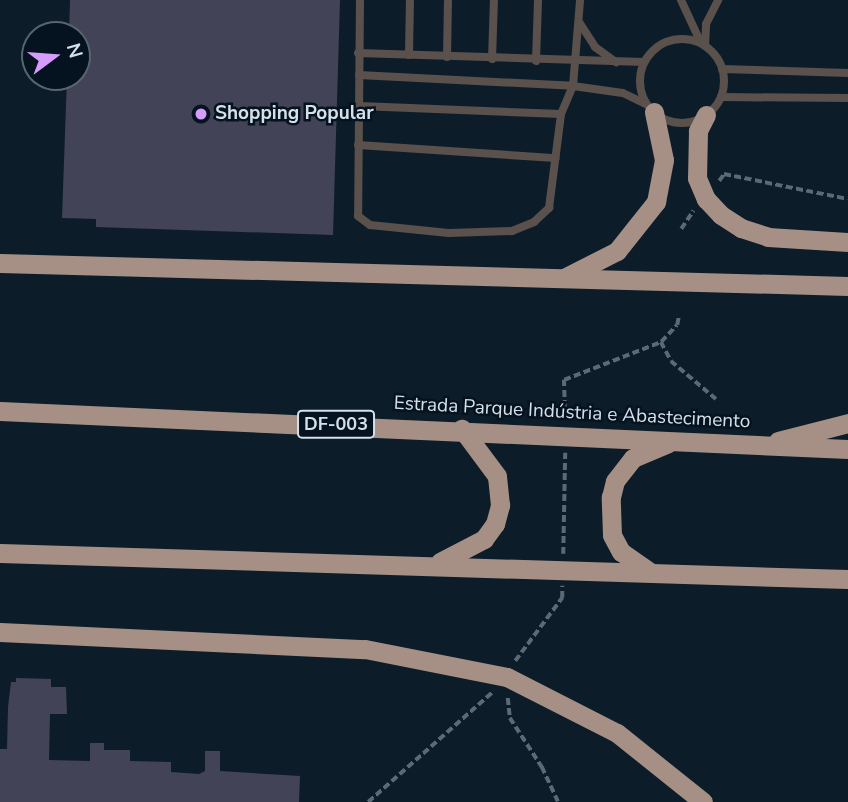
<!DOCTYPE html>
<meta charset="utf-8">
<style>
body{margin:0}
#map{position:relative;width:848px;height:802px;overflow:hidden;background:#0c1d29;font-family:"Nunito Sans",sans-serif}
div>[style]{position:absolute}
.building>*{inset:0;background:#424357}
.path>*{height:3.5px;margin-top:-1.75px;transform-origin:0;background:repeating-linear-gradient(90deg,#5b6a74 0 7px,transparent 0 10.5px)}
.service>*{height:8px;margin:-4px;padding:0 4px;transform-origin:4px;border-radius:4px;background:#5a504c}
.service>.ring{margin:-4px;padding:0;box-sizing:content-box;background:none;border:8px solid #5a504c;border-radius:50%}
.trunk>*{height:19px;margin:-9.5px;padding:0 9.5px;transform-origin:9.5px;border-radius:9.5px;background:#a69086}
.dots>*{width:19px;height:19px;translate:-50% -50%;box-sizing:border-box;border:4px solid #04131f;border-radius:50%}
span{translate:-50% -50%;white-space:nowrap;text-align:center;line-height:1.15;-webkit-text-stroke:5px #04131f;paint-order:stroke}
.shield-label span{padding:2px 5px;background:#04131f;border:2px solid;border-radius:5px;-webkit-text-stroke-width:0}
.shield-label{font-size:18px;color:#d5e0e8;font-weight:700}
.poi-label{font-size:19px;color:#d5e0e8;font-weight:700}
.left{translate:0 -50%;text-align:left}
.street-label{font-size:19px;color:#d5e0e8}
.north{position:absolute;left:21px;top:21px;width:70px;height:70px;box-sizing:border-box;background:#04131f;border:2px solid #58656f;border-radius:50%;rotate:74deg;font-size:19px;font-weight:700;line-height:28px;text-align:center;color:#d5e0e8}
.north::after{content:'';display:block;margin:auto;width:24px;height:32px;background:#d59cfb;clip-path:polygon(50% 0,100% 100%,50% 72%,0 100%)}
</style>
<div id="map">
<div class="building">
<i style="clip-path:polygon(70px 0,340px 0,333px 235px,96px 227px,96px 219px,62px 218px,67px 77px,77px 77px,77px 35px,69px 35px)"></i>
<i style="clip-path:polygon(16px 678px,51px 679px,51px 687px,66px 687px,67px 714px,50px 714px,49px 760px,90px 761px,90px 743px,104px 743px,104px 750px,130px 750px,130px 761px,171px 762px,171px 772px,199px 774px,205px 771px,205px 751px,220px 751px,220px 771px,300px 776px,299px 802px,0 802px,0 749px,7px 749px,8px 707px,11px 682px,16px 682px)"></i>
</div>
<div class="path">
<i style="left:719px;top:181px;width:9px;rotate:-54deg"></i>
<i style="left:724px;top:174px;width:126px;rotate:11.4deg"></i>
<i style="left:681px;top:229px;width:22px;rotate:-56deg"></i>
<i style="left:661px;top:342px;width:21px;rotate:62deg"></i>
<i style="left:671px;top:361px;width:59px;rotate:40.2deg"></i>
<i style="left:565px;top:418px;width:38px;rotate:-92deg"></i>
<i style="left:564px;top:380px;width:104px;rotate:-21.4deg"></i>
<i style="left:661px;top:342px;width:23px;rotate:-47deg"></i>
<i style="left:677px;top:325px;width:10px;rotate:-79deg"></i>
<i style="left:563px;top:554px;width:101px;rotate:-88.9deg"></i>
<i style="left:515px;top:661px;width:79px;rotate:-53.3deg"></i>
<i style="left:562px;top:598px;width:12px;rotate:-90deg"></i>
<i style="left:508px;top:698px;width:20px;rotate:84deg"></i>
<i style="left:510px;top:718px;width:59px;rotate:56.9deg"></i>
<i style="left:542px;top:767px;width:38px;rotate:65deg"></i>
<i style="left:368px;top:802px;width:168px;rotate:-41.4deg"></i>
</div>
<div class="service">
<i style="left:360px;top:0;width:216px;rotate:90.5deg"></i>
<i style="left:358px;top:216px;width:15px;rotate:37deg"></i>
<i style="left:370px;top:225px;width:79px;rotate:5.8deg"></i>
<i style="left:449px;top:233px;width:63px;rotate:-1.8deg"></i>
<i style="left:512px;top:231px;width:24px;rotate:-22deg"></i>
<i style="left:534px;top:222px;width:21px;rotate:-43deg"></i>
<i style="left:549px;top:208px;width:95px;rotate:-82.7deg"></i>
<i style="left:561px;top:114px;width:30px;rotate:-67deg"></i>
<i style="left:573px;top:86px;width:86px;rotate:-85.3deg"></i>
<i style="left:681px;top:0;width:47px;rotate:65.1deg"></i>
<i style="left:579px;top:22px;width:30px;rotate:57deg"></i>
<i style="left:595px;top:47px;width:26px;rotate:36deg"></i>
<i class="ring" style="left:640px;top:39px;width:76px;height:76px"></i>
<i style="left:705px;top:46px;width:22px;rotate:-87deg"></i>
<i style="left:706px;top:24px;width:27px;rotate:-63deg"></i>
<i style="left:358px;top:53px;width:286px;rotate:1.8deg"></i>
<i style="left:409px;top:55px;width:55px;rotate:-89deg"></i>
<i style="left:447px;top:57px;width:57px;rotate:-89deg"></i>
<i style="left:492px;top:59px;width:59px;rotate:-88.1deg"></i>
<i style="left:536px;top:61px;width:61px;rotate:-88.1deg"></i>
<i style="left:722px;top:69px;width:126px;rotate:1.8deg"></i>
<i style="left:359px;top:75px;width:214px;rotate:2.9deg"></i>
<i style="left:573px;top:86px;width:50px;rotate:8deg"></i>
<i style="left:623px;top:93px;width:25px;rotate:26deg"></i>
<i style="left:721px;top:97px;width:127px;rotate:0.5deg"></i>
<i style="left:360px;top:106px;width:201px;rotate:2.3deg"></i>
<i style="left:358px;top:145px;width:198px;rotate:3.8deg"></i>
</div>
<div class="trunk">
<i style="left:706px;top:115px;width:18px;rotate:117deg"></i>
<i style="left:698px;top:131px;width:47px;rotate:91.2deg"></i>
<i style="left:697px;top:178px;width:23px;rotate:67deg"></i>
<i style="left:706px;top:199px;width:22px;rotate:47deg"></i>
<i style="left:721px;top:215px;width:24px;rotate:33deg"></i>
<i style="left:741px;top:228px;width:28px;rotate:18deg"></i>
<i style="left:768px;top:237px;width:80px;rotate:3.6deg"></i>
<i style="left:0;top:263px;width:848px;rotate:1.55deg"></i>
<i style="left:566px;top:277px;width:57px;rotate:-27deg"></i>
<i style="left:617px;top:251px;width:63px;rotate:-51.5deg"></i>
<i style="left:656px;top:202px;width:43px;rotate:-79.2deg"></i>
<i style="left:664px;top:160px;width:49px;rotate:-101.8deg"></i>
<i style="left:0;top:411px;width:849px;rotate:2.57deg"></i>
<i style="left:778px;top:441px;width:72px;rotate:-14.4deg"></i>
<i style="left:0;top:553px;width:848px;rotate:1.76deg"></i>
<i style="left:440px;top:562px;width:50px;rotate:-27.6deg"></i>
<i style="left:484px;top:539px;width:19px;rotate:-54deg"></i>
<i style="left:495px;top:524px;width:20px;rotate:-75deg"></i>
<i style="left:500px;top:505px;width:29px;rotate:-96deg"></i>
<i style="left:497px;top:476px;width:59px;rotate:-126.7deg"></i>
<i style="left:650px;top:572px;width:35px;rotate:-145deg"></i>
<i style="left:621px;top:552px;width:19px;rotate:-118deg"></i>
<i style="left:612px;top:535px;width:38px;rotate:-92deg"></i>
<i style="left:611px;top:497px;width:16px;rotate:-76deg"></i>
<i style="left:615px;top:481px;width:29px;rotate:-52deg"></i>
<i style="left:633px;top:458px;width:38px;rotate:-23deg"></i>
<i style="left:0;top:632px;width:365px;rotate:2.7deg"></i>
<i style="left:365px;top:649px;width:145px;rotate:11.2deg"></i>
<i style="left:507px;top:677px;width:123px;rotate:27deg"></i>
<i style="left:617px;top:733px;width:110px;rotate:38.7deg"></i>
</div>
<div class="dots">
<i style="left:201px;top:114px;background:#d59cfb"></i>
</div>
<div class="shield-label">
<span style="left:336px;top:424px">DF-003</span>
</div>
<div class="poi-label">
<span class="left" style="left:215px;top:114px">Shopping Popular</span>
</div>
<div class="street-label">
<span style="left:572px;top:413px;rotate:3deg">Estrada Parque Indústria e Abastecimento</span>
</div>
<div class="north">N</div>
</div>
